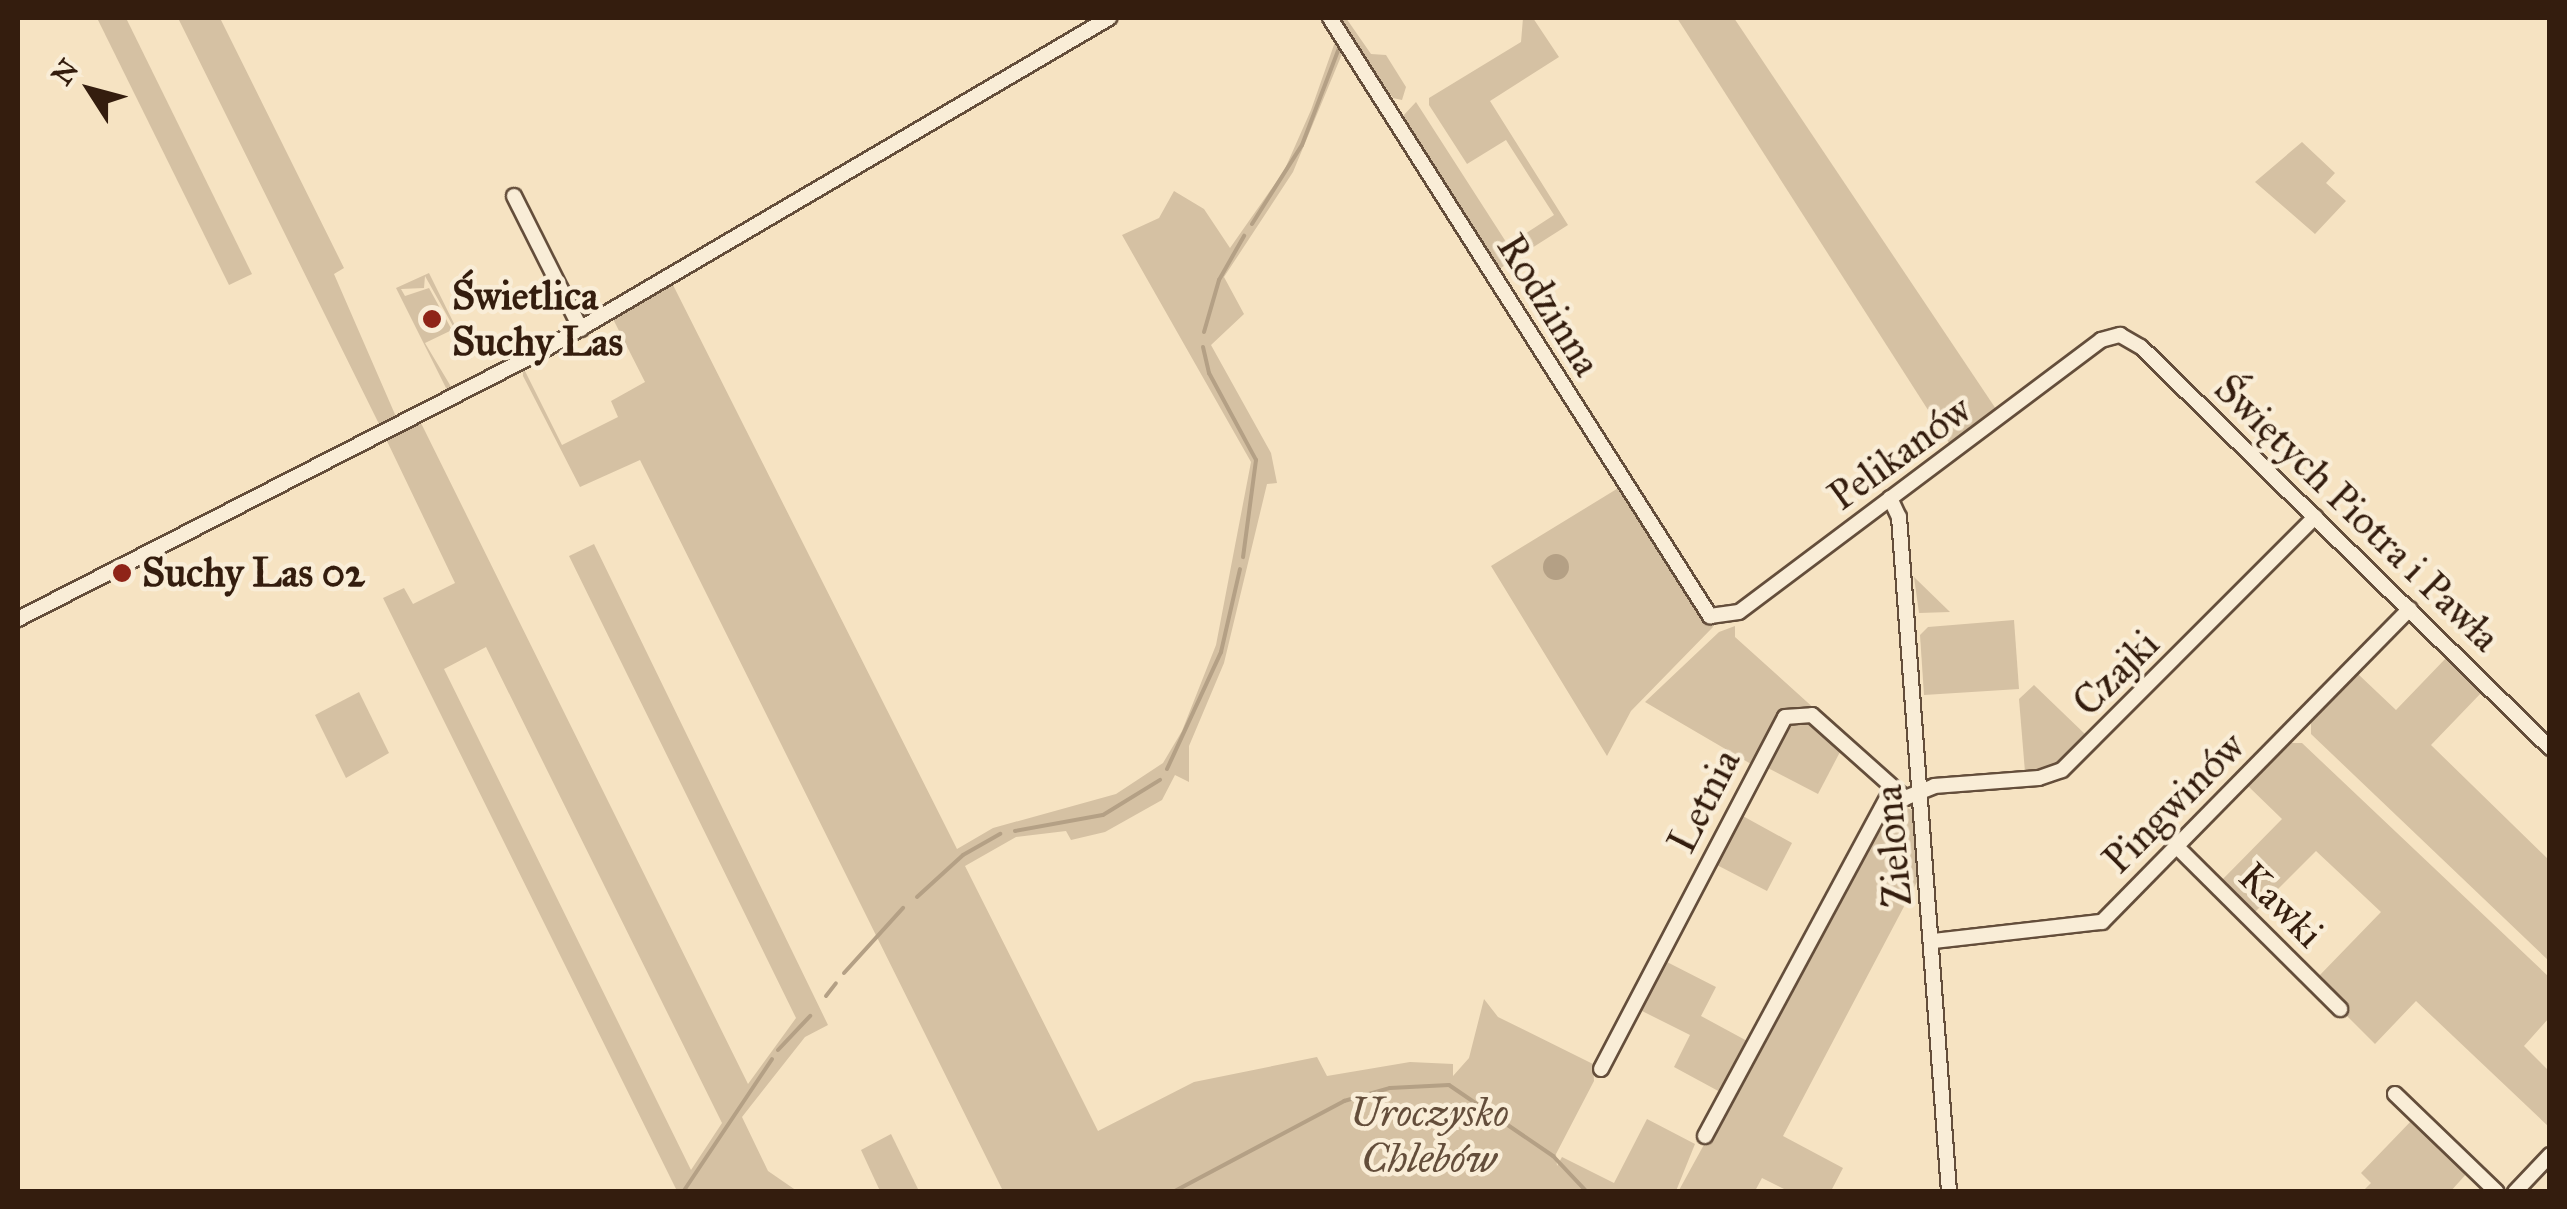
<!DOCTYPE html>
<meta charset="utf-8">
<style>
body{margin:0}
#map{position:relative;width:2567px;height:1209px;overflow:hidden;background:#f6e3c2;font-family:"IM FELL Great Primer",serif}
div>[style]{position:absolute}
.green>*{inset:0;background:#d5c1a3}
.water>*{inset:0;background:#b4a085}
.round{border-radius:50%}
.stream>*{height:4px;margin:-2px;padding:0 2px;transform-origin:2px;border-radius:2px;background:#b4a085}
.roads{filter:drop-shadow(2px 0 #644e3b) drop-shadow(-2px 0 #644e3b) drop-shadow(0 2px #644e3b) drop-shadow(0 -2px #644e3b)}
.minor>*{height:14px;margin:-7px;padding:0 7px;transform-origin:7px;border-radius:7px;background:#f9edd7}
.dots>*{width:28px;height:28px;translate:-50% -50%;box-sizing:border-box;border:5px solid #f9edd7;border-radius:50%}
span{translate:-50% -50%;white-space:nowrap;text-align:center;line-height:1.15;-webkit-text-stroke:9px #f9edd7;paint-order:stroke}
.poi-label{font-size:40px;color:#341d0e;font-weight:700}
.left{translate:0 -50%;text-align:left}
.street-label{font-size:40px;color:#341d0e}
.park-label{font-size:40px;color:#644e3b;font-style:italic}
.frame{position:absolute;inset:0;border:20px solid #341d0e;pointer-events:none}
.north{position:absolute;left:40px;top:40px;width:100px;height:100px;-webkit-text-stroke:8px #f9edd7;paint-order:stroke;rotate:306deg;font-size:28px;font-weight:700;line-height:40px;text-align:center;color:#341d0e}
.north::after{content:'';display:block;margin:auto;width:35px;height:45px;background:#341d0e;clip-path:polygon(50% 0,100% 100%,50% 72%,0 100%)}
</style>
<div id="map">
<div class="green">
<i style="clip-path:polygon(97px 18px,126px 18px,252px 274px,229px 285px)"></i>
<i style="clip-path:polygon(178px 18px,220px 18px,344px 268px,334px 274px,397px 419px,380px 426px)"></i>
<i style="clip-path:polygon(1320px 18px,1377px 107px,1342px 54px,1293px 172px,1224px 277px,1244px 314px,1211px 345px,1271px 453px,1277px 483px,1267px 484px,1224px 663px,1189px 746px,1189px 782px,1175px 775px,1162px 800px,1105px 832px,1071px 840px,1066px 831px,1016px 837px,965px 866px,1098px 1131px,1194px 1082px,1317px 1057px,1327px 1076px,1410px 1062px,1453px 1064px,1453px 1076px,1469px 1058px,1484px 999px,1498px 1017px,1593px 1064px,1594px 1081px,1556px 1154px,1557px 1166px,1562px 1157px,1614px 1183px,1647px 1119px,1695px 1144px,1676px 1191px,1003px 1191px,640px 460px,580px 487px,523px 376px,523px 367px,562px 445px,618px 417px,611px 401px,645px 382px,613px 319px,671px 281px,957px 849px,993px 828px,1116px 794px,1163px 763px,1182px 731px,1216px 645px,1251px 462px,1122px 235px,1159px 218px,1174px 191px,1204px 209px,1230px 248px,1284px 171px,1311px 110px,1335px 42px)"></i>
<i style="clip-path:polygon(1336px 18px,1346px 18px,1371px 54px,1386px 55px,1406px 87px,1402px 100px,1393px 98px)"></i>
<i style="clip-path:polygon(1523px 18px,1533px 18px,1559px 57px,1490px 101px,1568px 225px,1496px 271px,1402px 117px,1416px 102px,1508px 245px,1554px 215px,1506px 140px,1467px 164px,1429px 105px,1429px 98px,1521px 42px)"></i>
<i style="clip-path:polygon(1677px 18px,1734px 18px,2000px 415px,1953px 449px)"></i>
<i style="clip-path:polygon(2302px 142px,2335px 173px,2326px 183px,2346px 201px,2315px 234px,2255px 182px)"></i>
<i style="clip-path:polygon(429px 273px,472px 360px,425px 276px,424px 288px,401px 289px,405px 296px,429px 288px,452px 330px,425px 343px,453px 390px,448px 392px,396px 288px)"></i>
<i style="clip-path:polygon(evenodd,420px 421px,748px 1084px,796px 1018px,569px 556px,594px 544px,828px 1025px,805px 1037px,742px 1117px,768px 1171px,797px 1191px,677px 1191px,383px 598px,404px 588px,413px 604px,455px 583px,386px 439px,420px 421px,486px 647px,722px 1123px,691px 1170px,444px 669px,486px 647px)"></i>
<i style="clip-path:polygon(1620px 487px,1713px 627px,1631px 711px,1607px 756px,1491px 566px)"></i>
<i style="clip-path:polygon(1914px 577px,1950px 612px,1919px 613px)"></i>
<i style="clip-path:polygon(2014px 620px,2019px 689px,1924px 695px,1920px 635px,1928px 627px)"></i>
<i style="clip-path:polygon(1735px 626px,1735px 637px,1817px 711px,1784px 712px,1751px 764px,1645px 702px,1719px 632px)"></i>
<i style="clip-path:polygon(2447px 657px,2482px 692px,2431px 745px,2549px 860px,2549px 961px,2311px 734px,2311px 721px,2358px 674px,2396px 710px)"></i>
<i style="clip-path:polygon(2034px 685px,2087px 736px,2065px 762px,2025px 772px,2019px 699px)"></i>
<i style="clip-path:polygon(359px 692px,389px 753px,346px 778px,315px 715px)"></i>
<i style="clip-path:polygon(1795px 719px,1816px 727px,1840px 752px,1818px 794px,1766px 767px)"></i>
<i style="clip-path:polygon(2288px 743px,2302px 743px,2549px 977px,2549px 1018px,2524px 1046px,2549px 1071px,2549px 1127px,2416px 1001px,2375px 1044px,2345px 1014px,2350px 1009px,2318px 977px,2381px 912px,2316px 851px,2253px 914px,2221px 881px,2282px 819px,2248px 786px)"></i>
<i style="clip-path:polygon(1892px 802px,1917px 812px,1918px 880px,1783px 1136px,1843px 1168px,1831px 1191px,1788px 1191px,1762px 1178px,1755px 1191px,1678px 1192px)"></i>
<i style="clip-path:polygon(1741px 815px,1792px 843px,1767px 891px,1715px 864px)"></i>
<i style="clip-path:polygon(1665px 961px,1716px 987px,1701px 1016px,1749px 1042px,1722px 1093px,1674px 1067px,1690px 1035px,1640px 1010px)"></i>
<i style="clip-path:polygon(2413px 1119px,2468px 1172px,2450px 1192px,2363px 1191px,2371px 1183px,2361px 1173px)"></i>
<i style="clip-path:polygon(891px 1134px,919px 1191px,880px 1191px,861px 1150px)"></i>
</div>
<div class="water">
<i class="round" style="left:1543px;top:554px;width:26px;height:26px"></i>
</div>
<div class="stream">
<i style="left:1252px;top:224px;width:93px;rotate:-57.7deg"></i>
<i style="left:1302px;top:145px;width:104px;rotate:-69.1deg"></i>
<i style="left:1204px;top:332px;width:54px;rotate:-73.9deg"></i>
<i style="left:1219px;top:280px;width:51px;rotate:-60.4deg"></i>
<i style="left:1203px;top:347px;width:27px;rotate:77deg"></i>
<i style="left:1209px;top:373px;width:99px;rotate:61.6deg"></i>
<i style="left:1256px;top:460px;width:98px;rotate:97.6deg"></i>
<i style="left:1167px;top:769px;width:129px;rotate:-65.2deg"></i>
<i style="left:1221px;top:652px;width:85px;rotate:-77.1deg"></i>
<i style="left:1015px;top:831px;width:89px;rotate:-10.3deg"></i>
<i style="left:1103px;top:815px;width:67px;rotate:-31.6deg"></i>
<i style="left:917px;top:897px;width:62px;rotate:-42.4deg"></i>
<i style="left:963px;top:855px;width:43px;rotate:-29.6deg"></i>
<i style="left:844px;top:973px;width:88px;rotate:-47.8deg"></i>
<i style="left:826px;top:996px;width:16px;rotate:-52deg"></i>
<i style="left:778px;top:1050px;width:47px;rotate:-46.7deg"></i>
<i style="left:683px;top:1192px;width:160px;rotate:-56.2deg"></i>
<i style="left:1173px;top:1192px;width:194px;rotate:-28deg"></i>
<i style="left:1344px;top:1101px;width:48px;rotate:-15.8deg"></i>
<i style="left:1390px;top:1088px;width:59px;rotate:-2.9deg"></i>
<i style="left:1449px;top:1085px;width:126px;rotate:34.3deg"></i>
<i style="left:1553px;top:1156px;width:50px;rotate:46.6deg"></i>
</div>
<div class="roads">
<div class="minor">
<i style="left:1330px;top:18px;width:709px;rotate:57.57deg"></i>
<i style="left:1710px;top:616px;width:29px;rotate:-8deg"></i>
<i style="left:1739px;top:612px;width:453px;rotate:-36.9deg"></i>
<i style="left:2101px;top:340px;width:20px;rotate:-15deg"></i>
<i style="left:2120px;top:335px;width:24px;rotate:30deg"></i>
<i style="left:2141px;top:347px;width:573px;rotate:44.43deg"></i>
<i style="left:514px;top:196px;width:149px;rotate:63.3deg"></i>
<i style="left:1890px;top:498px;width:21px;rotate:65deg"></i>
<i style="left:1899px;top:517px;width:677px;rotate:85.76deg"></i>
<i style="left:18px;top:619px;width:589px;rotate:-27.09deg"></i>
<i style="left:542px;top:351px;width:658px;rotate:-30.43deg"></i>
<i style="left:2177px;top:847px;width:230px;rotate:44.8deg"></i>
<i style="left:1934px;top:941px;width:169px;rotate:-6.5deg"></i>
<i style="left:2102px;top:922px;width:439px;rotate:-45.5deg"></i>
<i style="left:1601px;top:1069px;width:397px;rotate:-62.4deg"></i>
<i style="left:1785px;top:717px;width:27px;rotate:-4deg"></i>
<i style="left:1812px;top:715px;width:125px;rotate:41.7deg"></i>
<i style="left:1905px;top:798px;width:31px;rotate:-22deg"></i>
<i style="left:1934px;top:786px;width:105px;rotate:-4.4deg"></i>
<i style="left:2039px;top:778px;width:24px;rotate:-19deg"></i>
<i style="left:2062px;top:770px;width:358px;rotate:-45deg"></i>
<i style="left:2395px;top:1094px;width:141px;rotate:43.9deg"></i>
<i style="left:1705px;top:1136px;width:393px;rotate:-61.7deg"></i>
<i style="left:2515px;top:1192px;width:51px;rotate:-46.6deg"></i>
</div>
</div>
<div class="dots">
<i style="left:432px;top:319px;background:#8f2418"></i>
<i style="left:122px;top:573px;background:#8f2418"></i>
</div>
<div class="poi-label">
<span class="left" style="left:452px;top:319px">Świetlica<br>Suchy Las</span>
<span class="left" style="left:142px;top:573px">Suchy Las 02</span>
</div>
<div class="street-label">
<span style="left:1549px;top:305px;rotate:58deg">Rodzinna</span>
<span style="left:1900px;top:453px;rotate:-36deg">Pelikanów</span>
<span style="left:2357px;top:513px;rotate:44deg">Świętych Piotra i Pawła</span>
<span style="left:2116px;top:673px;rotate:-45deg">Czajki</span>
<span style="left:1704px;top:801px;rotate:-63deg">Letnia</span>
<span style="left:2174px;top:803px;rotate:-45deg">Pingwinów</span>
<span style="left:1893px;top:846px;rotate:-95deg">Zielona</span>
<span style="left:2281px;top:905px;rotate:45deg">Kawki</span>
</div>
<div class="park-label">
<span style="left:1429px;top:1136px">Uroczysko<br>Chlebów</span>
</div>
<div class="frame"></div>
<div class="north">N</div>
</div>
